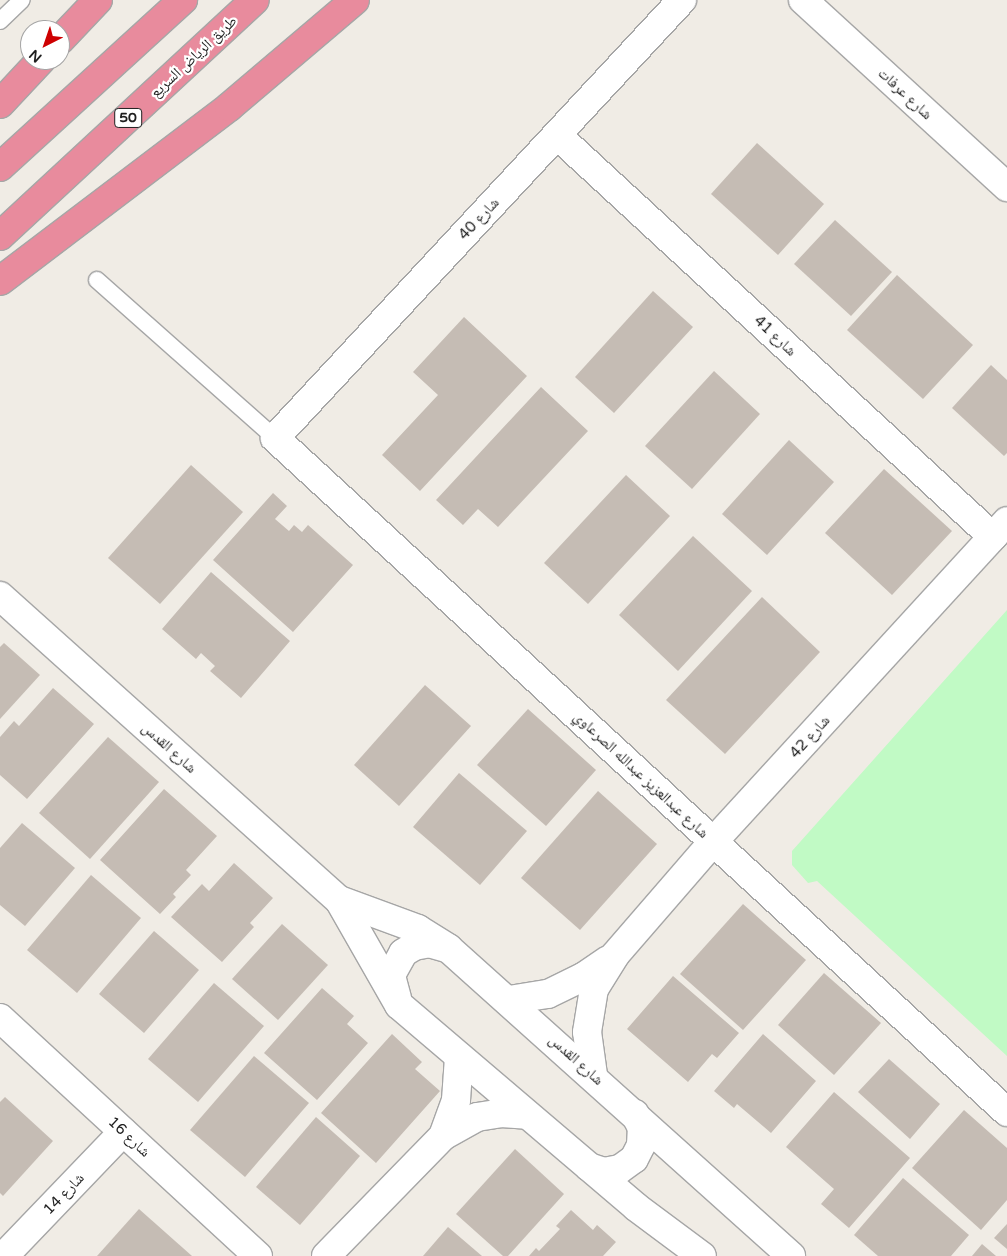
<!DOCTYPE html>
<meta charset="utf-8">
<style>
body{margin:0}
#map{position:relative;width:1007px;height:1256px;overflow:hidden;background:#f0ece5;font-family:"Varela Round","Noto Naskh Arabic",sans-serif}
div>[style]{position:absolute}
.park>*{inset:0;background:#c1fac5}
.building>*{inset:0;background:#c5bcb4}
.roads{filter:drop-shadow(1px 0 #a6a6a6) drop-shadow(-1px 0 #a6a6a6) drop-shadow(0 1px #a6a6a6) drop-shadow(0 -1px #a6a6a6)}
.service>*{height:16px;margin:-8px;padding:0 8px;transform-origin:8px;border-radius:8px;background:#fff}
.minor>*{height:28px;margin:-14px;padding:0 14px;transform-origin:14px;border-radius:14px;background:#fff}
.motorway>*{height:28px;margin:-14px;padding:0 14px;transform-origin:14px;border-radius:14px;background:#e88b9d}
span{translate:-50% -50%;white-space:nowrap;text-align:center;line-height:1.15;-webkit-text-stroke:4.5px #fff;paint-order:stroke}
.shield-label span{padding:1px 4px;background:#fff;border:1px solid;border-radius:4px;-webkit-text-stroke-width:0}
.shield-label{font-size:14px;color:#1f1f1f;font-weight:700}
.street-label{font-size:15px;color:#1f1f1f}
.north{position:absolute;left:20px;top:20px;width:50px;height:50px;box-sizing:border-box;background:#fff;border:1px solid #a5a5a5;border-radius:50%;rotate:221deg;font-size:14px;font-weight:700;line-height:20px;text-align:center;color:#1f1f1f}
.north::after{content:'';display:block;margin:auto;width:18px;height:22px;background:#ce0001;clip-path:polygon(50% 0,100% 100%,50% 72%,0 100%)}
</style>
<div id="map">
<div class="park">
<i style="clip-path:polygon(1007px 610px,1007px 1056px,817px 881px,808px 883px,792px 865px,792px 851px)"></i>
</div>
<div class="building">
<i style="clip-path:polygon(757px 143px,824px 204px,778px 255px,711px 194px)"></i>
<i style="clip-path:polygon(835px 220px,892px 272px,851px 316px,794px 264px)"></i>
<i style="clip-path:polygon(897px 275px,973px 345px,923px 399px,847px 330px)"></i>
<i style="clip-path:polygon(653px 291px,693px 327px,614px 413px,575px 377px)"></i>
<i style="clip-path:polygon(464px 317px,527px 376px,420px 491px,382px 455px,438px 395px,413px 372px)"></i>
<i style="clip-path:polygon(991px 365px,1007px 380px,1007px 453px,1004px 456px,952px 408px)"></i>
<i style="clip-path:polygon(714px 371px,760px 414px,692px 489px,645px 446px)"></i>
<i style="clip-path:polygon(541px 387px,588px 431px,498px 527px,478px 509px,463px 525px,436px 500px)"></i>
<i style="clip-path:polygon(789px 440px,834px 482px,767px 555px,722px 514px)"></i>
<i style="clip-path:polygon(191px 465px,243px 512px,160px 604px,108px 558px)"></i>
<i style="clip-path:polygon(884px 469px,952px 531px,892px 595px,825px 533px)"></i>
<i style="clip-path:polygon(626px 475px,670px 516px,588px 604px,544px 563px)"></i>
<i style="clip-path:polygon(273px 493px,287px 506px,275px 519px,289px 531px,294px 525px,302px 532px,308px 525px,353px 565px,293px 632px,213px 560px)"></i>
<i style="clip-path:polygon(693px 536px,752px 591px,678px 671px,619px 615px)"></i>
<i style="clip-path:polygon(211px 572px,290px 641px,241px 698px,210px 671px,215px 666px,201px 653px,196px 659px,162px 629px)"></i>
<i style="clip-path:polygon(762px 597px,820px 652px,725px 754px,666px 700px)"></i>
<i style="clip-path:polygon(4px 643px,40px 675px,0 719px,0 647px)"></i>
<i style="clip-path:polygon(425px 685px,471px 726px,399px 806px,354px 765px)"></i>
<i style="clip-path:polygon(53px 688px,94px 724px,27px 799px,0 775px,0 737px,14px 721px,19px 726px)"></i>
<i style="clip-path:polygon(528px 709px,596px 770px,546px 826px,477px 765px)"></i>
<i style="clip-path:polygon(108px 737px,159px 782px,90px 859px,39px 813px)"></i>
<i style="clip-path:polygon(459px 773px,527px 831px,480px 885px,413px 827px)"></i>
<i style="clip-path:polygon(164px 789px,217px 836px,186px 870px,191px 875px,173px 894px,176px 897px,160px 914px,100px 860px)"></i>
<i style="clip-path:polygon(598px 791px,657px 844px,580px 930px,521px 878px)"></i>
<i style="clip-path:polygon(22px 823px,75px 868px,25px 926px,0 905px,0 848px)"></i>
<i style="clip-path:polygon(234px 863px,273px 898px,250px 923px,254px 927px,222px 962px,171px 917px,202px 884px,209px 891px)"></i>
<i style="clip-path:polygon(91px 875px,141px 918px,77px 993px,27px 950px)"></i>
<i style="clip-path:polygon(743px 904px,806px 960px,743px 1030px,680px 974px)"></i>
<i style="clip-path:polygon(282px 924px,328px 965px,278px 1020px,232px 979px)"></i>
<i style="clip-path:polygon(154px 931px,199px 970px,144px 1033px,99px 994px)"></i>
<i style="clip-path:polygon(824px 973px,881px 1023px,834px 1075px,778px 1025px)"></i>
<i style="clip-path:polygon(673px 976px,739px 1033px,717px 1058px,712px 1054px,688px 1082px,627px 1029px)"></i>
<i style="clip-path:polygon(214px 983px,264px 1026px,198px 1102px,148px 1059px)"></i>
<i style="clip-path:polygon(322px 988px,354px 1016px,347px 1024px,368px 1043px,317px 1100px,264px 1053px)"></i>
<i style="clip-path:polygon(392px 1034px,422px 1062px,415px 1069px,440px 1091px,376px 1163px,321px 1113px)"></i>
<i style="clip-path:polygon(763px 1034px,816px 1081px,771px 1133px,737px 1104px,734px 1108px,714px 1091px)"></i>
<i style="clip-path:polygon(254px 1056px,309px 1103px,245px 1177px,190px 1130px)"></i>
<i style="clip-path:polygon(889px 1059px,940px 1104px,910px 1139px,858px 1092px)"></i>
<i style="clip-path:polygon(834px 1092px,910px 1158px,849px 1228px,821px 1204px,834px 1189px,786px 1147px)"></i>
<i style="clip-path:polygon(5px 1097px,53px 1141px,3px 1196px,0 1193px,0 1102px)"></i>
<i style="clip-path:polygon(964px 1110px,1007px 1148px,1007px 1200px,981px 1230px,912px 1168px)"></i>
<i style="clip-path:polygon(316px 1117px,360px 1156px,300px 1225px,256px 1187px)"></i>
<i style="clip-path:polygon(515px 1149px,564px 1194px,508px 1256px,503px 1256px,456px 1214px)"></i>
<i style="clip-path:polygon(903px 1178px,969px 1235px,951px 1256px,878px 1256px,854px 1235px)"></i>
<i style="clip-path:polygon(139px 1209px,192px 1256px,97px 1256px)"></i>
<i style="clip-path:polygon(571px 1210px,593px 1230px,597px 1225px,616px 1242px,603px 1256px,529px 1256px,536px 1248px,539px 1251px,560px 1229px,556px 1226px)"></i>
<i style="clip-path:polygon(1007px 1224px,1007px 1249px,994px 1238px)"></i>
<i style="clip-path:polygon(448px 1227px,482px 1256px,423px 1256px)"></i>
<i style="clip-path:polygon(982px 1244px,996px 1256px,972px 1256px)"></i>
</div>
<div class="roads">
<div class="service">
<i style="left:0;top:21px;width:30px;rotate:-44deg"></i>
<i style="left:97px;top:280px;width:238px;rotate:41.6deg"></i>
</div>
<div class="minor">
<i style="left:682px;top:0;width:598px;rotate:132.9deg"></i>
<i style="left:275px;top:438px;width:995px;rotate:42.64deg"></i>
<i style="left:803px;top:0;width:277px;rotate:42.5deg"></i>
<i style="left:557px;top:135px;width:593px;rotate:42.68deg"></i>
<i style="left:0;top:596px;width:455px;rotate:41.9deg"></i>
<i style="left:339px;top:900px;width:121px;rotate:60.3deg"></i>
<i style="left:399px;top:1005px;width:311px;rotate:40.4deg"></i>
<i style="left:636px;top:1207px;width:82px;rotate:36.6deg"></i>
<i style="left:339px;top:900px;width:84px;rotate:20.2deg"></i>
<i style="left:418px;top:929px;width:36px;rotate:32deg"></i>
<i style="left:448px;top:948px;width:461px;rotate:41.9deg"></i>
<i style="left:397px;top:998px;width:24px;rotate:-105deg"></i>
<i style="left:391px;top:975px;width:25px;rotate:-61deg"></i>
<i style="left:403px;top:953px;width:13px;rotate:-32deg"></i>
<i style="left:414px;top:946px;width:15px;rotate:-11deg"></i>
<i style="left:429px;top:943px;width:19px;rotate:16deg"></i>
<i style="left:509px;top:1000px;width:39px;rotate:-9deg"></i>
<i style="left:548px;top:994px;width:39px;rotate:-26deg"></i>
<i style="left:583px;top:977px;width:30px;rotate:-34deg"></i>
<i style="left:0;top:1018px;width:351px;rotate:42.7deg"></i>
<i style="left:593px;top:1075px;width:43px;rotate:-97.9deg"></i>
<i style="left:587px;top:1032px;width:44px;rotate:-80.8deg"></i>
<i style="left:594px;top:989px;width:40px;rotate:-58deg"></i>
<i style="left:615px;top:955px;width:150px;rotate:-49.1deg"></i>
<i style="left:713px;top:842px;width:435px;rotate:-47.5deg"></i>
<i style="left:443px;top:1136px;width:38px;rotate:-70deg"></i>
<i style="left:456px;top:1100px;width:43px;rotate:-86deg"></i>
<i style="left:589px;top:1167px;width:16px;rotate:18deg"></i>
<i style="left:604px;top:1172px;width:16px;rotate:-11deg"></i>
<i style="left:620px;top:1169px;width:17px;rotate:-36deg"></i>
<i style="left:634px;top:1159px;width:16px;rotate:-63deg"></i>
<i style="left:641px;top:1145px;width:17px;rotate:-87deg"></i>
<i style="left:642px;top:1128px;width:16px;rotate:-117deg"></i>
<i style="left:4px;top:1256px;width:172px;rotate:-46.2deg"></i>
<i style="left:326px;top:1256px;width:168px;rotate:-45.7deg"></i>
<i style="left:443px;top:1136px;width:39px;rotate:-29deg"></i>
<i style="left:477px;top:1117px;width:24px;rotate:-9deg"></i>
<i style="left:501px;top:1113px;width:26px;rotate:4deg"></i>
</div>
<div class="motorway">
<i style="left:60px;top:40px;width:55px;rotate:-46.5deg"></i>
<i style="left:0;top:104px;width:60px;rotate:-47deg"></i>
<i style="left:0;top:167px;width:248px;rotate:-42.4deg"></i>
<i style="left:0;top:236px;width:347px;rotate:-42.8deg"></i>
<i style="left:0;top:281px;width:288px;rotate:-37.2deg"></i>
<i style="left:229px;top:107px;width:165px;rotate:-40.3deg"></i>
</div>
</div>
<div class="shield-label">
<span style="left:128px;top:118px">50</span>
</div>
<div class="street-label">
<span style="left:194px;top:57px;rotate:-43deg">طريق الرياض السريع</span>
<span style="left:905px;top:94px;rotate:43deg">شارع عرفات</span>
<span style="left:479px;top:219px;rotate:-47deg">شارع 40</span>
<span style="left:775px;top:336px;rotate:43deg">شارع 41</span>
<span style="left:810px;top:737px;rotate:-48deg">شارع 42</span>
<span style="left:169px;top:748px;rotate:42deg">شارع القدس</span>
<span style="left:641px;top:775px;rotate:43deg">شارع عبدالعزيز عبدالله الصرعاوي</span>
<span style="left:576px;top:1060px;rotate:42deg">شارع القدس</span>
<span style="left:129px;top:1137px;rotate:43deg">شارع 16</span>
<span style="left:64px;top:1194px;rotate:-46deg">شارع 14</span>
</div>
<div class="north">N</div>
</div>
